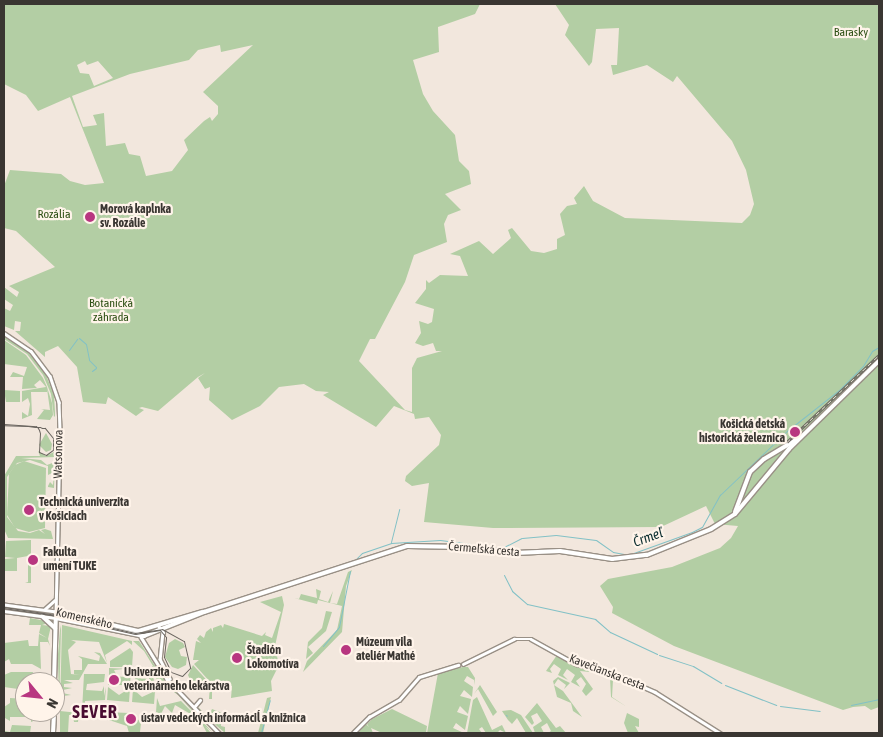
<!DOCTYPE html>
<meta charset="utf-8">
<style>
body{margin:0}
#map{position:relative;width:883px;height:737px;overflow:hidden;background:#f2e7dd;font-family:"Asap Condensed",sans-serif}
div>[style]{position:absolute}
.green>*{inset:0;background:#b3cea4}
.stream>*{height:1px;margin:-0.5px;padding:0 0.5px;transform-origin:0.5px;border-radius:0.5px;background:#82c1c6}
.roads{filter:drop-shadow(1px 0 #999086) drop-shadow(-1px 0 #999086) drop-shadow(0 1px #999086) drop-shadow(0 -1px #999086)}
.minor>*{height:2.5px;margin:-1.25px;padding:0 1.25px;transform-origin:1.25px;border-radius:1.25px;background:#fff}
.major>*{height:4px;margin:-2px;padding:0 2px;transform-origin:2px;border-radius:2px;background:#fff}
.tram>*{height:1px;margin:-0.5px;padding:0 0.5px;transform-origin:0.5px;border-radius:0.5px;background:#6a655f}
.rail>*{height:3px;margin-top:-1.5px;transform-origin:0;background:repeating-linear-gradient(90deg,#fff4ea 0 4px,#6a655f 0 8px);box-sizing:border-box;border-block:1px solid #6a655f}
.dots>*{width:14px;height:14px;translate:-50% -50%;box-sizing:border-box;border:2px solid #fff4ea;border-radius:50%}
span{translate:-50% -50%;white-space:nowrap;text-align:center;line-height:1.15;-webkit-text-stroke:4.5px #fff4ea;paint-order:stroke}
.park-label{font-size:12px;color:#2e5015}
.poi-label{font-size:12px;color:#3a3632;font-weight:700}
.left{translate:0 -50%;text-align:left}
.right{translate:-100% -50%;text-align:right}
.street-label{font-size:12px;color:#3a3632}
.water-label{font-size:14px;color:#0e2f31;font-style:italic}
.district-label{font-size:18px;color:#4a0c31;font-weight:700;letter-spacing:1px}
.frame{position:absolute;inset:0;border:5px solid #3a3632;pointer-events:none}
.north{position:absolute;left:15px;top:672px;width:50px;height:50px;box-sizing:border-box;background:#fff4ea;border:1px solid #b0a8a0;border-radius:50%;rotate:118deg;font-size:14px;font-weight:700;line-height:20px;text-align:center;color:#3a3632}
.north::after{content:'';display:block;margin:auto;width:18px;height:22px;background:#b83680;clip-path:polygon(50% 0,100% 100%,50% 72%,0 100%)}
</style>
<div id="map">
<div class="green">
<i style="clip-path:polygon(evenodd,4px 4px,480px 4px,475px 14px,438px 27px,439px 52px,413px 60px,423px 94px,433px 111px,455px 135px,459px 161px,469px 171px,471px 184px,445px 194px,461px 210px,448px 215px,444px 224px,447px 242px,414px 255px,405px 282px,375px 339px,370px 339px,359px 361px,405px 410px,412px 412px,412px 368px,417px 358px,442px 351px,436px 351px,433px 343px,423px 346px,415px 343px,421px 333px,419px 321px,428px 324px,432px 322px,434px 309px,415px 303px,426px 289px,426px 280px,429px 283px,440px 275px,468px 276px,460px 256px,450px 254px,479px 241px,493px 254px,511px 238px,508px 230px,512px 228px,531px 251px,544px 253px,557px 249px,557px 239px,565px 235px,560px 214px,567px 206px,577px 204px,574px 198px,584px 186px,593px 201px,625px 218px,742px 223px,750px 215px,754px 204px,746px 170px,732px 141px,677px 76px,673px 82px,647px 65px,613px 75px,611px 65px,617px 65px,619px 28px,596px 29px,592px 62px,589px 66px,565px 35px,569px 25px,555px 4px,879px 4px,879px 707px,871px 710px,865px 706px,853px 707px,843px 710px,674px 646px,612px 613px,613px 607px,600px 586px,608px 579px,672px 567px,720px 548px,731px 538px,738px 526px,715px 524px,706px 506px,661px 527px,493px 528px,424px 522px,429px 483px,412px 486px,405px 481px,406px 476px,439px 445px,441px 435px,429px 417px,415px 419px,414px 414px,394px 406px,376px 427px,323px 395px,329px 392px,316px 391px,304px 384px,279px 387px,260px 406px,232px 420px,209px 400px,210px 387px,205px 389px,198px 378px,205px 373px,198px 377px,158px 411px,142px 407px,139px 408px,144px 410px,136px 416px,108px 397px,106px 404px,83px 402px,77px 367px,58px 346px,45px 352px,45px 357px,15px 331px,20px 331px,21px 322px,15px 321px,14px 330px,4px 326px,4px 308px,10px 311px,13px 305px,4px 299px,4px 287px,17px 297px,19px 292px,9px 286px,55px 267px,16px 231px,4px 228px,4px 186px,10px 170px,61px 174px,70px 181px,85px 185px,104px 183px,70px 97px,38px 111px,26px 95px,4px 84px,4px 4px,220px 45px,221px 52px,253px 45px,203px 92px,218px 106px,218px 114px,212px 121px,210px 117px,204px 121px,184px 140px,188px 150px,172px 171px,146px 176px,140px 156px,129px 154px,125px 143px,106px 146px,104px 113px,93px 115px,97px 125px,83px 127px,72px 96px,130px 74px,189px 60px,198px 50px,220px 45px,4px 4px,85px 61px,87px 65px,98px 61px,113px 78px,94px 86px,89px 74px,80px 73px,77px 65px,85px 61px)"></i>
<i style="clip-path:polygon(4px 335px,24px 348px,44px 370px,54px 395px,55px 412px,55px 416px,54px 417px,51px 394px,43px 375px,27px 354px,4px 339px)"></i>
<i style="clip-path:polygon(4px 340px,26px 355px,43px 378px,47px 387px,52px 403px,53px 415px,50px 420px,37px 419px,44px 410px,41px 409px,50px 410px,47px 389px,47px 392px,31px 392px,32px 415px,22px 419px,22px 412px,28px 416px,30px 404px,28px 398px,22px 402px,22px 391px,46px 387px,40px 380px,34px 385px,37px 388px,22px 389px,23px 377px,10px 377px,13px 372px,24px 376px,27px 367px,4px 364px)"></i>
<i style="clip-path:polygon(4px 390px,20px 391px,20px 402px,6px 402px)"></i>
<i style="clip-path:polygon(46px 433px,52px 444px,51px 450px,46px 452px,39px 445px)"></i>
<i style="clip-path:polygon(38px 451px,46px 456px,54px 452px,55px 457px,21px 458px,41px 460px,47px 465px,55px 462px,54px 488px,48px 487px,48px 482px,48px 486px,50px 482px,53px 485px,54px 472px,48px 475px,48px 466px,30px 460px,17px 463px,7px 477px,7px 517px,18px 531px,30px 533px,39px 530px,45px 534px,41px 530px,45px 529px,51px 531px,53px 539px,8px 538px,4px 529px,4px 476px,16px 456px,40px 456px)"></i>
<i style="clip-path:polygon(24px 461px,46px 468px,45px 528px,29px 532px,15px 528px,7px 515px,9px 474px,15px 465px)"></i>
<i style="clip-path:polygon(31px 540px,31px 583px,25px 583px,28px 582px,28px 556px,17px 558px,17px 571px,5px 571px,5px 559px,15px 558px,5px 557px,6px 541px)"></i>
<i style="clip-path:polygon(352px 570px,346px 586px,342px 632px,303px 672px,307px 661px,337px 630px,342px 606px,318px 600px,317px 604px,294px 598px,299px 599px,301px 594px,317px 598px,316px 589px,321px 591px,319px 599px,328px 602px,333px 591px,330px 603px,337px 604px,348px 572px)"></i>
<i style="clip-path:polygon(282px 596px,284px 605px,275px 646px,278px 661px,285px 663px,279px 665px,271px 681px,272px 691px,231px 698px,232px 686px,211px 683px,194px 664px,199px 660px,193px 660px,196px 641px,201px 643px,197px 639px,200px 635px,204px 638px,206px 632px,211px 628px,213px 632px,213px 628px,221px 625px,223px 628px,224px 624px,262px 636px,266px 632px,265px 635px,272px 638px,281px 612px,260px 602px)"></i>
<i style="clip-path:polygon(326px 611px,332px 612px,326px 631px,308px 647px,313px 653px,306px 659px,308px 642px,322px 628px)"></i>
<i style="clip-path:polygon(30px 618px,46px 621px,48px 623px,42px 625px,51px 626px,48px 639px,50px 646px,48px 642px,40px 642px,41px 669px,32px 664px,11px 664px,9px 659px,4px 662px,4px 643px,28px 640px,29px 646px,38px 646px,39px 634px,47px 638px,39px 633px,41px 625px,29px 625px)"></i>
<i style="clip-path:polygon(61px 625px,61px 628px,59px 709px,58px 654px,60px 630px)"></i>
<i style="clip-path:polygon(62px 625px,132px 641px,132px 645px,127px 641px,105px 655px,107px 663px,99px 642px,71px 640px,76px 642px,68px 650px,71px 674px,80px 675px,74px 674px,74px 670px,82px 670px,82px 659px,78px 656px,99px 661px,100px 656px,94px 652px,100px 653px,107px 664px,88px 664px,79px 680px,64px 680px,73px 683px,64px 684px,64px 687px,72px 688px,63px 690px,63px 693px,71px 695px,63px 696px,60px 709px)"></i>
<i style="clip-path:polygon(175px 639px,183px 643px,185px 647px,179px 650px,181px 656px,187px 657px,186px 665px,178px 669px,172px 667px,165px 657px,169px 643px)"></i>
<i style="clip-path:polygon(133px 641px,139px 641px,161px 675px,212px 732px,205px 726px,211px 733px,207px 733px,201px 722px,195px 723px,194px 716px,175px 705px,172px 713px,165px 706px,161px 714px,156px 712px,157px 698px,160px 706px,181px 701px,200px 720px,178px 695px,158px 681px,149px 669px,153px 666px,144px 651px)"></i>
<i style="clip-path:polygon(130px 648px,133px 652px,132px 667px,110px 667px,110px 661px)"></i>
<i style="clip-path:polygon(557px 655px,576px 666px,611px 675px,643px 688px,613px 680px,612px 697px,627px 707px,611px 697px,610px 678px,600px 673px,580px 671px,593px 689px,586px 696px,582px 691px,586px 684px,581px 677px,576px 681px,580px 687px,571px 682px,575px 675px,567px 669px,563px 675px,568px 680px,558px 675px,561px 669px,554px 664px,550px 669px,552px 673px,546px 671px)"></i>
<i style="clip-path:polygon(193px 665px,212px 686px,212px 699px,209px 699px,210px 684px,192px 684px,188px 675px)"></i>
<i style="clip-path:polygon(463px 667px,468px 667px,475px 678px,474px 685px,474px 680px,467px 676px,464px 681px,473px 687px,472px 697px,464px 690px,460px 696px,471px 699px,468px 714px,460px 706px,457px 712px,468px 716px,465px 730px,456px 723px,453px 728px,464px 733px,427px 733px,438px 673px)"></i>
<i style="clip-path:polygon(109px 668px,131px 669px,130px 685px,108px 685px,109px 676px,127px 677px,123px 675px,128px 670px,123px 669px,114px 670px,117px 676px,109px 675px)"></i>
<i style="clip-path:polygon(135px 670px,150px 671px,153px 674px,155px 689px,134px 687px,135px 678px,149px 679px,150px 673px)"></i>
<i style="clip-path:polygon(11px 672px,33px 672px,31px 682px,25px 682px,25px 690px,4px 687px,4px 675px)"></i>
<i style="clip-path:polygon(84px 674px,105px 674px,104px 682px,87px 684px,86px 690px,102px 691px,104px 686px,104px 696px,106px 687px,105px 700px,85px 701px,85px 705px,105px 712px,129px 713px,124px 716px,127px 723px,134px 720px,130px 715px,134px 715px,141px 723px,140px 732px,129px 733px,127px 726px,82px 711px)"></i>
<i style="clip-path:polygon(558px 677px,570px 683px,564px 689px,569px 695px,564px 689px,566px 685px,558px 679px,554px 685px,563px 691px,582px 717px,573px 711px,571px 703px,557px 697px,553px 681px)"></i>
<i style="clip-path:polygon(480px 685px,497px 712px,493px 716px,478px 689px,474px 694px)"></i>
<i style="clip-path:polygon(108px 687px,119px 695px,130px 688px,129px 702px,107px 700px)"></i>
<i style="clip-path:polygon(4px 688px,4px 707px,10px 703px,10px 698px,25px 699px,25px 712px,37px 712px,36px 720px,31px 722px,31px 717px,10px 717px,10px 721px,5px 718px,4px 724px)"></i>
<i style="clip-path:polygon(133px 689px,142px 697px,155px 691px,154px 704px,132px 702px)"></i>
<i style="clip-path:polygon(271px 697px,263px 733px,258px 733px,267px 698px)"></i>
<i style="clip-path:polygon(477px 697px,492px 730px,502px 725px,506px 733px,500px 730px,497px 733px,486px 733px,482px 727px,479px 729px,482px 733px,467px 733px,473px 700px)"></i>
<i style="clip-path:polygon(199px 702px,198px 707px,206px 715px,209px 716px,212px 709px,222px 713px,221px 726px,225px 727px,225px 733px,196px 708px)"></i>
<i style="clip-path:polygon(537px 703px,556px 728px,560px 726px,566px 733px,548px 733px,551px 731px,547px 723px,541px 727px,544px 733px,535px 733px,533px 727px,542px 721px,537px 713px,531px 716px,534px 723px,532px 725px,525px 717px)"></i>
<i style="clip-path:polygon(392px 709px,427px 726px,426px 733px,382px 733px,371px 728px,373px 733px,358px 733px,366px 724px,369px 727px,367px 724px,372px 719px)"></i>
<i style="clip-path:polygon(511px 710px,521px 715px,533px 733px,526px 733px,517px 718px,512px 724px,508px 720px,502px 711px)"></i>
<i style="clip-path:polygon(60px 711px,79px 713px,78px 722px,74px 722px,73px 715px,69px 715px,68px 733px,60px 733px)"></i>
<i style="clip-path:polygon(627px 713px,639px 719px,639px 727px,635px 726px,639px 733px,628px 733px,624px 723px)"></i>
<i style="clip-path:polygon(12px 725px,31px 726px,30px 733px,4px 733px,4px 726px,5px 731px,10px 732px)"></i>
</div>
<div class="stream">
<i style="left:79px;top:338px;width:9px;rotate:41deg"></i>
<i style="left:86px;top:344px;width:16px;rotate:79deg"></i>
<i style="left:89px;top:360px;width:10px;rotate:45deg"></i>
<i style="left:69px;top:350px;width:14px;rotate:-54deg"></i>
<i style="left:92px;top:371px;width:5px;rotate:-37deg"></i>
<i style="left:391px;top:542px;width:34px;rotate:-76deg"></i>
<i style="left:355px;top:560px;width:10px;rotate:-45deg"></i>
<i style="left:362px;top:553px;width:31px;rotate:-19deg"></i>
<i style="left:391px;top:543px;width:49px;rotate:-3.5deg"></i>
<i style="left:440px;top:540px;width:63px;rotate:7.4deg"></i>
<i style="left:502px;top:548px;width:22px;rotate:-27deg"></i>
<i style="left:522px;top:538px;width:34px;rotate:-5deg"></i>
<i style="left:556px;top:535px;width:40px;rotate:7.1deg"></i>
<i style="left:596px;top:540px;width:21px;rotate:35deg"></i>
<i style="left:613px;top:552px;width:15px;rotate:11deg"></i>
<i style="left:628px;top:555px;width:68px;rotate:-19.8deg"></i>
<i style="left:692px;top:532px;width:11px;rotate:-27deg"></i>
<i style="left:702px;top:527px;width:37px;rotate:-61deg"></i>
<i style="left:720px;top:495px;width:93px;rotate:-43.7deg"></i>
<i style="left:787px;top:431px;width:66px;rotate:-38.3deg"></i>
<i style="left:839px;top:390px;width:34px;rotate:-45deg"></i>
<i style="left:863px;top:366px;width:17px;rotate:-59deg"></i>
<i style="left:872px;top:351px;width:8px;rotate:-30deg"></i>
<i style="left:504px;top:575px;width:18px;rotate:63deg"></i>
<i style="left:512px;top:591px;width:20px;rotate:41deg"></i>
<i style="left:527px;top:604px;width:70px;rotate:12.4deg"></i>
<i style="left:595px;top:619px;width:20px;rotate:41deg"></i>
<i style="left:610px;top:632px;width:52px;rotate:25.1deg"></i>
<i style="left:323px;top:646px;width:25px;rotate:-50deg"></i>
<i style="left:339px;top:627px;width:57px;rotate:-78.9deg"></i>
<i style="left:659px;top:655px;width:36px;rotate:18deg"></i>
<i style="left:693px;top:666px;width:33px;rotate:31deg"></i>
<i style="left:725px;top:685px;width:55px;rotate:21.4deg"></i>
<i style="left:851px;top:705px;width:29px;rotate:-12deg"></i>
<i style="left:780px;top:706px;width:40px;rotate:7.1deg"></i>
<i style="left:506px;top:715px;width:1px;rotate:45deg"></i>
<i style="left:261px;top:733px;width:34px;rotate:-75deg"></i>
</div>
<div class="roads">
<div class="minor">
<i style="left:4px;top:333px;width:32px;rotate:34deg"></i>
<i style="left:31px;top:351px;width:31px;rotate:53deg"></i>
<i style="left:50px;top:376px;width:28px;rotate:71deg"></i>
<i style="left:59px;top:402px;width:38px;rotate:88deg"></i>
<i style="left:60px;top:440px;width:172px;rotate:91.3deg"></i>
<i style="left:56px;top:612px;width:52px;rotate:-172.3deg"></i>
<i style="left:45px;top:609px;width:13px;rotate:-42deg"></i>
<i style="left:4px;top:611px;width:52px;rotate:7.7deg"></i>
<i style="left:158px;top:625px;width:9px;rotate:54deg"></i>
<i style="left:163px;top:632px;width:27px;rotate:96deg"></i>
<i style="left:160px;top:659px;width:22px;rotate:63deg"></i>
<i style="left:141px;top:637px;width:49px;rotate:58.2deg"></i>
<i style="left:167px;top:679px;width:75px;rotate:46.1deg"></i>
<i style="left:463px;top:664px;width:57px;rotate:-26.1deg"></i>
<i style="left:514px;top:639px;width:17px"></i>
<i style="left:531px;top:639px;width:51px;rotate:29.1deg"></i>
<i style="left:576px;top:664px;width:37px;rotate:14deg"></i>
<i style="left:612px;top:673px;width:47px;rotate:23.8deg"></i>
<i style="left:655px;top:692px;width:77px;rotate:32.2deg"></i>
<i style="left:194px;top:707px;width:9px;rotate:-49deg"></i>
<i style="left:353px;top:733px;width:23px;rotate:-45deg"></i>
<i style="left:369px;top:717px;width:34px;rotate:-30deg"></i>
<i style="left:399px;top:700px;width:30px;rotate:-49deg"></i>
<i style="left:419px;top:677px;width:41px;rotate:-17.1deg"></i>
</div>
<div class="major">
<i style="left:735px;top:512px;width:43px;rotate:-69.4deg"></i>
<i style="left:750px;top:472px;width:19px;rotate:-43deg"></i>
<i style="left:764px;top:459px;width:39px;rotate:-31deg"></i>
<i style="left:42px;top:616px;width:18px;rotate:43deg"></i>
<i style="left:56px;top:618px;width:90px;rotate:11.6deg"></i>
<i style="left:144px;top:636px;width:65px;rotate:-21.8deg"></i>
<i style="left:204px;top:612px;width:213px;rotate:-18deg"></i>
<i style="left:407px;top:546px;width:57px;rotate:1deg"></i>
<i style="left:464px;top:547px;width:51px;rotate:6.7deg"></i>
<i style="left:515px;top:553px;width:45px;rotate:-2.5deg"></i>
<i style="left:560px;top:551px;width:53px;rotate:8.7deg"></i>
<i style="left:612px;top:559px;width:35px;rotate:-7deg"></i>
<i style="left:647px;top:555px;width:69px;rotate:-22.1deg"></i>
<i style="left:711px;top:529px;width:28px;rotate:-32deg"></i>
<i style="left:735px;top:514px;width:85px;rotate:-50.3deg"></i>
<i style="left:789px;top:449px;width:126px;rotate:-44.4deg"></i>
<i style="left:54px;top:682px;width:70px;rotate:-88.4deg"></i>
<i style="left:56px;top:612px;width:84px;rotate:13deg"></i>
<i style="left:138px;top:631px;width:67px;rotate:-16.5deg"></i>
<i style="left:53px;top:733px;width:21px;rotate:-87deg"></i>
</div>
</div>
<div class="tram">
<i style="left:4px;top:424px;width:32px;rotate:4deg"></i>
<i style="left:36px;top:426px;width:3px;rotate:45deg"></i>
<i style="left:38px;top:428px;width:2px;rotate:63deg"></i>
<i style="left:39px;top:430px;width:3px;rotate:72deg"></i>
<i style="left:40px;top:433px;width:19px;rotate:93deg"></i>
<i style="left:39px;top:452px;width:8px;rotate:23deg"></i>
<i style="left:46px;top:455px;width:9px;rotate:-36deg"></i>
<i style="left:53px;top:450px;width:12px;rotate:-90deg"></i>
<i style="left:53px;top:438px;width:13px;rotate:-129deg"></i>
<i style="left:45px;top:428px;width:3px;rotate:180deg"></i>
<i style="left:42px;top:428px;width:2px;rotate:-153deg"></i>
<i style="left:40px;top:427px;width:5px;rotate:180deg"></i>
<i style="left:35px;top:427px;width:7px;rotate:-172deg"></i>
<i style="left:28px;top:426px;width:24px;rotate:-178deg"></i>
<i style="left:4px;top:607px;width:53px;rotate:8.7deg"></i>
<i style="left:56px;top:615px;width:81px;rotate:12.8deg"></i>
<i style="left:135px;top:633px;width:27px;rotate:-8deg"></i>
<i style="left:162px;top:629px;width:25px;rotate:29deg"></i>
<i style="left:184px;top:641px;width:28px;rotate:77deg"></i>
<i style="left:190px;top:668px;width:11px;rotate:135deg"></i>
<i style="left:182px;top:676px;width:12px;rotate:-160deg"></i>
<i style="left:171px;top:672px;width:17px;rotate:-115deg"></i>
<i style="left:164px;top:657px;width:20px;rotate:-84deg"></i>
<i style="left:166px;top:637px;width:9px;rotate:-131deg"></i>
<i style="left:160px;top:630px;width:25px;rotate:171deg"></i>
<i style="left:135px;top:634px;width:86px;rotate:-167.3deg"></i>
<i style="left:51px;top:615px;width:48px;rotate:-171.5deg"></i>
</div>
<div class="rail">
<i style="left:787px;top:442px;width:127px;rotate:-43.4deg"></i>
</div>
<div class="dots">
<i style="left:90px;top:217px;background:#b83680"></i>
<i style="left:795px;top:432px;background:#b83680"></i>
<i style="left:29px;top:510px;background:#b83680"></i>
<i style="left:33px;top:560px;background:#b83680"></i>
<i style="left:346px;top:650px;background:#b83680"></i>
<i style="left:237px;top:658px;background:#b83680"></i>
<i style="left:114px;top:680px;background:#b83680"></i>
<i style="left:131px;top:719px;background:#b83680"></i>
</div>
<div class="park-label">
<span style="left:851px;top:33px">Barasky</span>
<span style="left:54px;top:215px">Rozália</span>
<span style="left:111px;top:311px">Botanická<br>záhrada</span>
</div>
<div class="poi-label">
<span class="left" style="left:100px;top:217px">Morová kaplnka<br>sv. Rozálie</span>
<span class="right" style="left:785px;top:432px">Košická detská<br>historická železnica</span>
<span class="left" style="left:39px;top:510px">Technická univerzita<br>v Košiciach</span>
<span class="left" style="left:43px;top:560px">Fakulta<br>umení TUKE</span>
<span class="left" style="left:356px;top:650px">Múzeum vila<br>ateliér Mathé</span>
<span class="left" style="left:247px;top:658px">Štadión<br>Lokomotíva</span>
<span class="left" style="left:124px;top:680px">Univerzita<br>veterinárneho lekárstva</span>
<span class="left" style="left:141px;top:719px">ústav vedeckých informáciĺ a knižnica</span>
</div>
<div class="street-label">
<span style="left:59px;top:454px;rotate:-89deg">Watsonova</span>
<span style="left:484px;top:550px;rotate:5deg">Čermeľská cesta</span>
<span style="left:84px;top:619px;rotate:13deg">Komenského</span>
<span style="left:607px;top:673px;rotate:21deg">Kavečianska cesta</span>
</div>
<div class="water-label">
<span style="left:648px;top:537px;rotate:-20deg">Črmeľ</span>
</div>
<div class="district-label">
<span style="left:95px;top:712px">SEVER</span>
</div>
<div class="frame"></div>
<div class="north">N</div>
</div>
